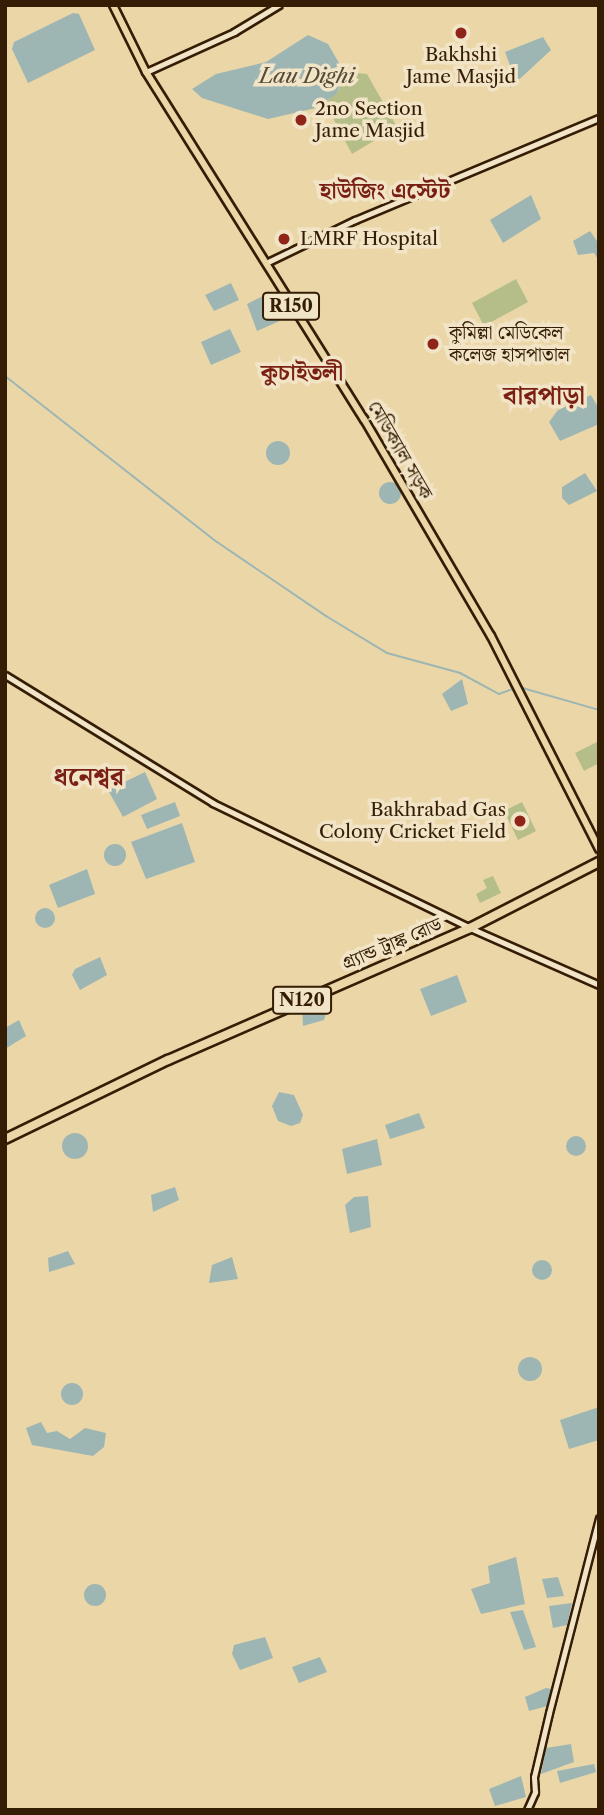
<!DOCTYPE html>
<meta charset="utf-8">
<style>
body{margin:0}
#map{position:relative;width:604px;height:1815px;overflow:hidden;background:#ebd6a8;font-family:"Libre Caslon Text","Noto Serif Bengali",serif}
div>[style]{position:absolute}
.green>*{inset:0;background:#b5be89}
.water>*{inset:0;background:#9db6b3}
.round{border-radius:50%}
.stream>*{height:2px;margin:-1px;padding:0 1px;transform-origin:1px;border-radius:1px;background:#9db6b3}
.roads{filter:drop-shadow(2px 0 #351d05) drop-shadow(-2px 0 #351d05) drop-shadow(0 2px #351d05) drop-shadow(0 -2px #351d05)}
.secondary>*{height:5px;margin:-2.5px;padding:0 2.5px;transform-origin:2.5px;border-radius:2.5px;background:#f2e4c6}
.primary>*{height:6px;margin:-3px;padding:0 3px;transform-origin:3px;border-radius:3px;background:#ebd6a8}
.highway>*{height:8px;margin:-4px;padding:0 4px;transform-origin:4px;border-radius:4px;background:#ebd6a8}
.dots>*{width:19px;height:19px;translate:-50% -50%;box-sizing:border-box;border:4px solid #f2e4c6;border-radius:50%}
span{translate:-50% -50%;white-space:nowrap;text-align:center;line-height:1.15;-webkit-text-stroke:7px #f2e4c6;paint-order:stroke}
.shield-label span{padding:2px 5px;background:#f2e4c6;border:2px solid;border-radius:5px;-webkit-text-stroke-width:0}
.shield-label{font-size:18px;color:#351d05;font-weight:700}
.poi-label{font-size:19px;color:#351d05}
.left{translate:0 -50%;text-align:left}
.right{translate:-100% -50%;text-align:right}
.street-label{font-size:19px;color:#351d05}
.water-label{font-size:21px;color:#544b39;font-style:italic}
.quarter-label{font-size:23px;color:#7a1f14;font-weight:700}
.district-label{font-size:26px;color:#7a1f14;font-weight:700}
.frame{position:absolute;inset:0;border:7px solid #351d05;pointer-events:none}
</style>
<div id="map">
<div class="green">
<i style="clip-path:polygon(345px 72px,367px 74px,397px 127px,352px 154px,325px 103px,339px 89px)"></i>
<i style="clip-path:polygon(516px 279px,528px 302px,484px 326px,472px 303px)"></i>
<i style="clip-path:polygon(599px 741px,599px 763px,584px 771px,575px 753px)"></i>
<i style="clip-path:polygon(522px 802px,536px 831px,518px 840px,504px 811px)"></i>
<i style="clip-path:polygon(493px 876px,501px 893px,480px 903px,476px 894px,487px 888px,483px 880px)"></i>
</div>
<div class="water">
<i style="clip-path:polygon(73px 13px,79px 14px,95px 50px,28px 83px,12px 49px,14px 42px)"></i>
<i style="clip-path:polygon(308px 35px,328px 44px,339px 63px,341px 84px,336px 94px,316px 108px,268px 119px,202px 98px,192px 89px,216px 74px,266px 62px)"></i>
<i style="clip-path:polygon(543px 37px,551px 50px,510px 88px,512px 71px,505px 52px)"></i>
<i style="clip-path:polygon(531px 195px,541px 219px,503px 243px,490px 220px)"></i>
<i style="clip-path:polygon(590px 231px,599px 244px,599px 261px,594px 253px,578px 255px,573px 241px)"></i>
<i style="clip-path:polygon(231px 283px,239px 300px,214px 311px,205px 295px)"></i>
<i style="clip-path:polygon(271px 292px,280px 300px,277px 309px,282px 320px,257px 331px,247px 304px)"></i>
<i style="clip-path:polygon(230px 329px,241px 352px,211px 365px,201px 342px)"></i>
<i style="clip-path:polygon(591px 395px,599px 409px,599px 424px,560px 441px,549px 422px,558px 410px)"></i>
<i class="round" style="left:266px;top:441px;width:24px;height:24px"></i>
<i style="clip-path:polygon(585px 473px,597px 491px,569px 505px,562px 498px,562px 487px)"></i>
<i class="round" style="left:379px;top:482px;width:22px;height:22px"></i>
<i style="clip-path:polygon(462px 679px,468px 704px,451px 711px,442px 694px)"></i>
<i style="clip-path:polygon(145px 772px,157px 799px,123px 817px,108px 790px)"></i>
<i style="clip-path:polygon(175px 802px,180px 816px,147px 829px,141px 815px)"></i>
<i style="clip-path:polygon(182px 823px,195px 862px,146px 879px,131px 842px)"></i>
<i class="round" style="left:104px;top:844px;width:22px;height:22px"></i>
<i style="clip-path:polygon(87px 869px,95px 894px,58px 908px,49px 885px)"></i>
<i class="round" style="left:35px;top:908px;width:20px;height:20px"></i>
<i style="clip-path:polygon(100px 957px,107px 975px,80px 990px,72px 975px,75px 969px)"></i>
<i style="clip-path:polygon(457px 975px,467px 1002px,431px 1016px,420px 989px)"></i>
<i style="clip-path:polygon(322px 999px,327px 1009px,324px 1020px,303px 1026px,302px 1006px)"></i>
<i style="clip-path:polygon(19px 1020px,26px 1036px,5px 1049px,5px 1028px)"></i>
<i style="clip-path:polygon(279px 1092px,294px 1095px,303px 1115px,300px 1123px,291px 1126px,278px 1121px,272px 1106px)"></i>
<i style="clip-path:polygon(419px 1113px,425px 1128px,390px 1139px,385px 1125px)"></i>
<i class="round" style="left:62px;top:1133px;width:26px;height:26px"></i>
<i class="round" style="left:566px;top:1136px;width:20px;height:20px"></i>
<i style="clip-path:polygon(377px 1139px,382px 1165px,347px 1174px,342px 1149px)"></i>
<i style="clip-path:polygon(175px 1187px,179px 1200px,153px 1212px,151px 1195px)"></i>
<i style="clip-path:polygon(368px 1196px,371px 1227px,350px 1233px,345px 1205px,354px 1197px)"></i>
<i style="clip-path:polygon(68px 1251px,75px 1264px,49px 1272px,48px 1258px)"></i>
<i style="clip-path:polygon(232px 1257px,238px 1279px,209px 1283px,212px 1265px)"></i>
<i class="round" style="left:532px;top:1260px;width:20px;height:20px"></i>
<i class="round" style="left:518px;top:1357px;width:24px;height:24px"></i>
<i class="round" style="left:61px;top:1383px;width:22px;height:22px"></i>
<i style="clip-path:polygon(599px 1407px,599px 1440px,569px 1449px,560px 1420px)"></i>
<i style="clip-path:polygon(41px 1422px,47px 1433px,57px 1431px,70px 1439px,85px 1428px,106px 1433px,104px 1447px,93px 1456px,32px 1445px,26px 1428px)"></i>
<i style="clip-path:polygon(516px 1557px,525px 1604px,481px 1614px,471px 1589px,490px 1583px,488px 1566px)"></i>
<i style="clip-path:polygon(558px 1577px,564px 1596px,547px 1598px,542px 1579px)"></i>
<i class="round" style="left:84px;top:1584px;width:22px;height:22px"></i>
<i style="clip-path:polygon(572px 1603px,567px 1625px,553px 1628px,549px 1606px)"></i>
<i style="clip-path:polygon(523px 1610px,536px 1647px,524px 1650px,510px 1612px)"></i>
<i style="clip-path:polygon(265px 1637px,273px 1658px,240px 1670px,232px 1654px,234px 1645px)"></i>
<i style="clip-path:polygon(320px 1657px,327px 1672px,299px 1683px,292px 1667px)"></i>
<i style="clip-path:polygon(546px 1688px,552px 1689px,547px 1706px,529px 1711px,525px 1697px)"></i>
<i style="clip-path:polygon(571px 1744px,574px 1762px,541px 1774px,546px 1748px)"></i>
<i style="clip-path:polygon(594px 1764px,596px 1772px,560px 1783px,557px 1771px)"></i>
<i style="clip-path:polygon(521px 1776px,526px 1797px,495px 1806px,489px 1789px)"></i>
</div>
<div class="stream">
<i style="left:5px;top:376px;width:269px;rotate:38.1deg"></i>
<i style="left:217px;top:542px;width:132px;rotate:34.2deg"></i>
<i style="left:326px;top:616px;width:71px;rotate:31.2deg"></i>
<i style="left:387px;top:653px;width:76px;rotate:15.3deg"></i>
<i style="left:460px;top:673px;width:44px;rotate:28.3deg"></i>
<i style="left:499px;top:694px;width:15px;rotate:-20deg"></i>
<i style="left:519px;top:687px;width:83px;rotate:16deg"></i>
</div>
<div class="roads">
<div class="secondary">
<i style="left:146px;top:72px;width:97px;rotate:-24.4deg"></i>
<i style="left:234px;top:32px;width:52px;rotate:-31deg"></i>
<i style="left:266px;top:263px;width:99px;rotate:-25.8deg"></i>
<i style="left:355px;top:220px;width:264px;rotate:-22.7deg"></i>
<i style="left:5px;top:675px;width:244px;rotate:31.6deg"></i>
<i style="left:213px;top:803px;width:286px;rotate:25.9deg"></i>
<i style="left:470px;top:928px;width:141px;rotate:23.8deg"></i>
<i style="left:527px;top:1810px;width:20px;rotate:-66deg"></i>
<i style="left:535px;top:1792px;width:15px;rotate:-94deg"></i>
<i style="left:534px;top:1777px;width:66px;rotate:-76.8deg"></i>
<i style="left:549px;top:1713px;width:201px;rotate:-75.6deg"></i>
</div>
<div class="primary">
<i style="left:113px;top:5px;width:75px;rotate:63.8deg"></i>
<i style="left:146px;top:72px;width:410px;rotate:57.9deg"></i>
<i style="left:364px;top:419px;width:251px;rotate:59.7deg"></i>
<i style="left:491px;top:636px;width:239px;rotate:63.1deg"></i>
</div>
<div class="highway">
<i style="left:5px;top:1139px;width:181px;rotate:-25.9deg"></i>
<i style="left:168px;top:1060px;width:330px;rotate:-23.6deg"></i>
<i style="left:470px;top:928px;width:145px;rotate:-27.1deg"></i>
</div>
</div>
<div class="dots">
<i style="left:461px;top:33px;background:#8f2418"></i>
<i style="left:301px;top:120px;background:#8f2418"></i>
<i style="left:284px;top:239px;background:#8f2418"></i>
<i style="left:433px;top:344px;background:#8f2418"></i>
<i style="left:520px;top:821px;background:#8f2418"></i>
</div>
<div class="shield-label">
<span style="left:291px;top:306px">R150</span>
<span style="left:302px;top:1000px">N120</span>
</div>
<div class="poi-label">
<span style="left:461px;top:66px">Bakhshi<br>Jame Masjid</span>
<span class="left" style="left:315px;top:120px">2no Section<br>Jame Masjid</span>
<span class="left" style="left:300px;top:239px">LMRF Hospital</span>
<span class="left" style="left:449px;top:344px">কুমিল্লা মেডিকেল<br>কলেজ হাসপাতাল</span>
<span class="right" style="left:506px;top:821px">Bakhrabad Gas<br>Colony Cricket Field</span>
</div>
<div class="street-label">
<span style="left:400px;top:450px;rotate:60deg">মেডিক্যাল সড়ক</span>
<span style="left:392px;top:944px;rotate:-23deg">গ্র্যান্ড ট্রাঙ্ক রোড</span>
</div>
<div class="water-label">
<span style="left:307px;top:76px">Lau Dighi</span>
</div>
<div class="quarter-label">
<span style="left:385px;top:190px">হাউজিং এস্টেট</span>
<span style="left:302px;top:372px">কুচাইতলী</span>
</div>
<div class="district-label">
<span style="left:544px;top:396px">বারপাড়া</span>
<span style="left:89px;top:777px">ধনেশ্বর</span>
</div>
<div class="frame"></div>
</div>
